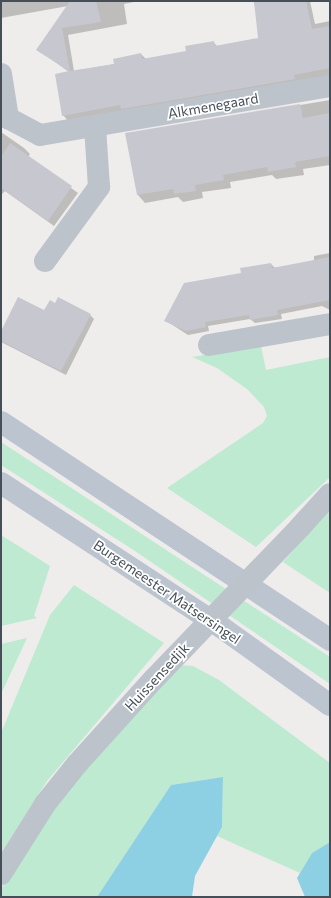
<!DOCTYPE html>
<style>
body{margin:0}
#map{position:relative;width:331px;height:898px;overflow:hidden;background:#efecec;font-family:Commissioner,sans-serif}
div>[style]{position:absolute}
.green>*{inset:0;background:#bdead0}
.water>*{inset:0;background:#8dd0e4}
.shadow>*{inset:0;background:#0003}
.building>*{inset:0;background:#c7c8cf}
.street>*{height:22px;margin:-11px;padding:0 11px;transform-origin:11px;border-radius:11px;background:#bcc3cb}
.secondary>*{height:22px;margin:-11px;padding:0 11px;transform-origin:11px;border-radius:11px;background:#bbc4cf}
.street-bridge>*{height:22px;margin:-11px;padding:0 11px;transform-origin:11px;border-radius:11px;background:#bcc3cb}
span{translate:-50% -50%;white-space:nowrap;text-align:center;line-height:1.15;-webkit-text-stroke:3.5px #fff;paint-order:stroke}
.street-label{font-size:14px;color:#464f58}
.frame{position:absolute;inset:0;border:2px solid #464f58;pointer-events:none}
</style>
<div id="map">
<div class="green">
<i style="clip-path:polygon(261px 346px,266px 370px,330px 357px,330px 477px,256px 547px,167px 488px,263px 423px,267px 416px,264px 407px,247px 389px,217px 368px,192px 357px)"></i>
<i style="clip-path:polygon(1px 442px,330px 657px,330px 684px,135px 551px,1px 465px)"></i>
<i style="clip-path:polygon(330px 509px,330px 593px,283px 562px)"></i>
<i style="clip-path:polygon(1px 535px,50px 566px,34px 616px,37px 618px,1px 626px)"></i>
<i style="clip-path:polygon(74px 585px,164px 643px,47px 781px,1px 853px,1px 733px,50px 615px)"></i>
<i style="clip-path:polygon(27px 638px,1px 694px,1px 644px)"></i>
<i style="clip-path:polygon(178px 665px,193px 666px,219px 680px,330px 763px,330px 842px,312px 853px,300px 873px,217px 836px,222px 827px,223px 777px,171px 785px,97px 897px,1px 897px,1px 889px,12px 870px,67px 787px)"></i>
</div>
<div class="water">
<i style="clip-path:polygon(223px 777px,222px 827px,195px 876px,192px 897px,97px 897px,171px 785px)"></i>
<i style="clip-path:polygon(330px 842px,330px 897px,305px 897px,297px 878px,312px 853px)"></i>
</div>
<div class="shadow">
<i style="clip-path:polygon(1px 1px,139px 1px,124px 4px,127px 24px,68px 35px,74px 71px,115px 64px,141px 54px,146px 59px,187px 52px,213px 42px,217px 46px,260px 39px,254px 1px,310px 1px,315px 24px,330px 21px,330px 80px,69px 122px,63px 115px,69px 72px,37px 49px,68px 6px,1px 18px)"></i>
<i style="clip-path:polygon(330px 100px,330px 165px,303px 169px,304px 175px,276px 179px,272px 175px,230px 182px,231px 188px,202px 192px,203px 198px,183px 202px,178px 197px,145px 203px,138px 195px,127px 134px)"></i>
<i style="clip-path:polygon(1px 132px,24px 148px,30px 154px,28px 157px,78px 193px,54px 226px,5px 191px,1px 195px)"></i>
<i style="clip-path:polygon(330px 253px,330px 310px,322px 306px,281px 314px,282px 319px,255px 323px,250px 319px,208px 326px,209px 331px,188px 335px,165px 320px,242px 274px,271px 264px,275px 268px,314px 261px,314px 256px)"></i>
<i style="clip-path:polygon(56px 304px,90px 315px,94px 319px,66px 375px,1px 342px,1px 333px)"></i>
</div>
<div class="building">
<i style="clip-path:polygon(70px 1px,96px 1px,101px 22px,62px 28px,70px 71px,114px 64px,113px 59px,141px 53px,142px 59px,186px 51px,185px 46px,214px 41px,215px 46px,258px 38px,254px 1px,306px 1px,312px 29px,330px 26px,330px 68px,294px 75px,295px 79px,121px 109px,120px 105px,62px 116px,55px 74px,69px 71px,36px 50px)"></i>
<i style="clip-path:polygon(300px 104px,303px 118px,330px 113px,330px 156px,295px 162px,296px 167px,268px 172px,267px 167px,223px 175px,224px 180px,195px 185px,196px 191px,174px 194px,173px 189px,137px 195px,125px 133px)"></i>
<i style="clip-path:polygon(10px 143px,72px 186px,48px 221px,1px 188px,1px 157px)"></i>
<i style="clip-path:polygon(330px 257px,330px 300px,277px 310px,278px 315px,250px 320px,249px 315px,205px 322px,206px 327px,186px 331px,164px 321px,184px 283px,241px 273px,240px 268px,271px 263px,272px 268px)"></i>
<i style="clip-path:polygon(18px 297px,44px 310px,50px 300px,55px 303px,58px 297px,91px 314px,61px 371px,1px 341px,1px 331px)"></i>
</div>
<div class="street">
<i style="left:1px;top:74px;width:45px;rotate:81deg"></i>
<i style="left:8px;top:118px;width:36px;rotate:28deg"></i>
<i style="left:40px;top:135px;width:294px;rotate:-9.6deg"></i>
<i style="left:45px;top:261px;width:92px;rotate:-53.9deg"></i>
<i style="left:99px;top:187px;width:61px;rotate:-93.8deg"></i>
<i style="left:209px;top:345px;width:123px;rotate:-9.8deg"></i>
<i style="left:301px;top:526px;width:43px;rotate:-47.8deg"></i>
<i style="left:1px;top:874px;width:83px;rotate:-57.8deg"></i>
<i style="left:45px;top:804px;width:51px;rotate:-51.3deg"></i>
<i style="left:77px;top:764px;width:113px;rotate:-47.9deg"></i>
</div>
<div class="secondary">
<i style="left:1px;top:422px;width:395px;rotate:33.5deg"></i>
<i style="left:1px;top:483px;width:263px;rotate:33.2deg"></i>
<i style="left:221px;top:627px;width:134px;rotate:35.6deg"></i>
</div>
<div class="street-bridge">
<i style="left:153px;top:680px;width:214px;rotate:-46.1deg"></i>
</div>
<div class="street-label">
<span style="left:213px;top:106px;rotate:-10deg">Alkmenegaard</span>
<span style="left:167px;top:592px;rotate:34deg">Burgemeester Matsersingel</span>
<span style="left:157px;top:677px;rotate:-47deg">Huissensedijk</span>
</div>
<div class="frame"></div>
</div>
